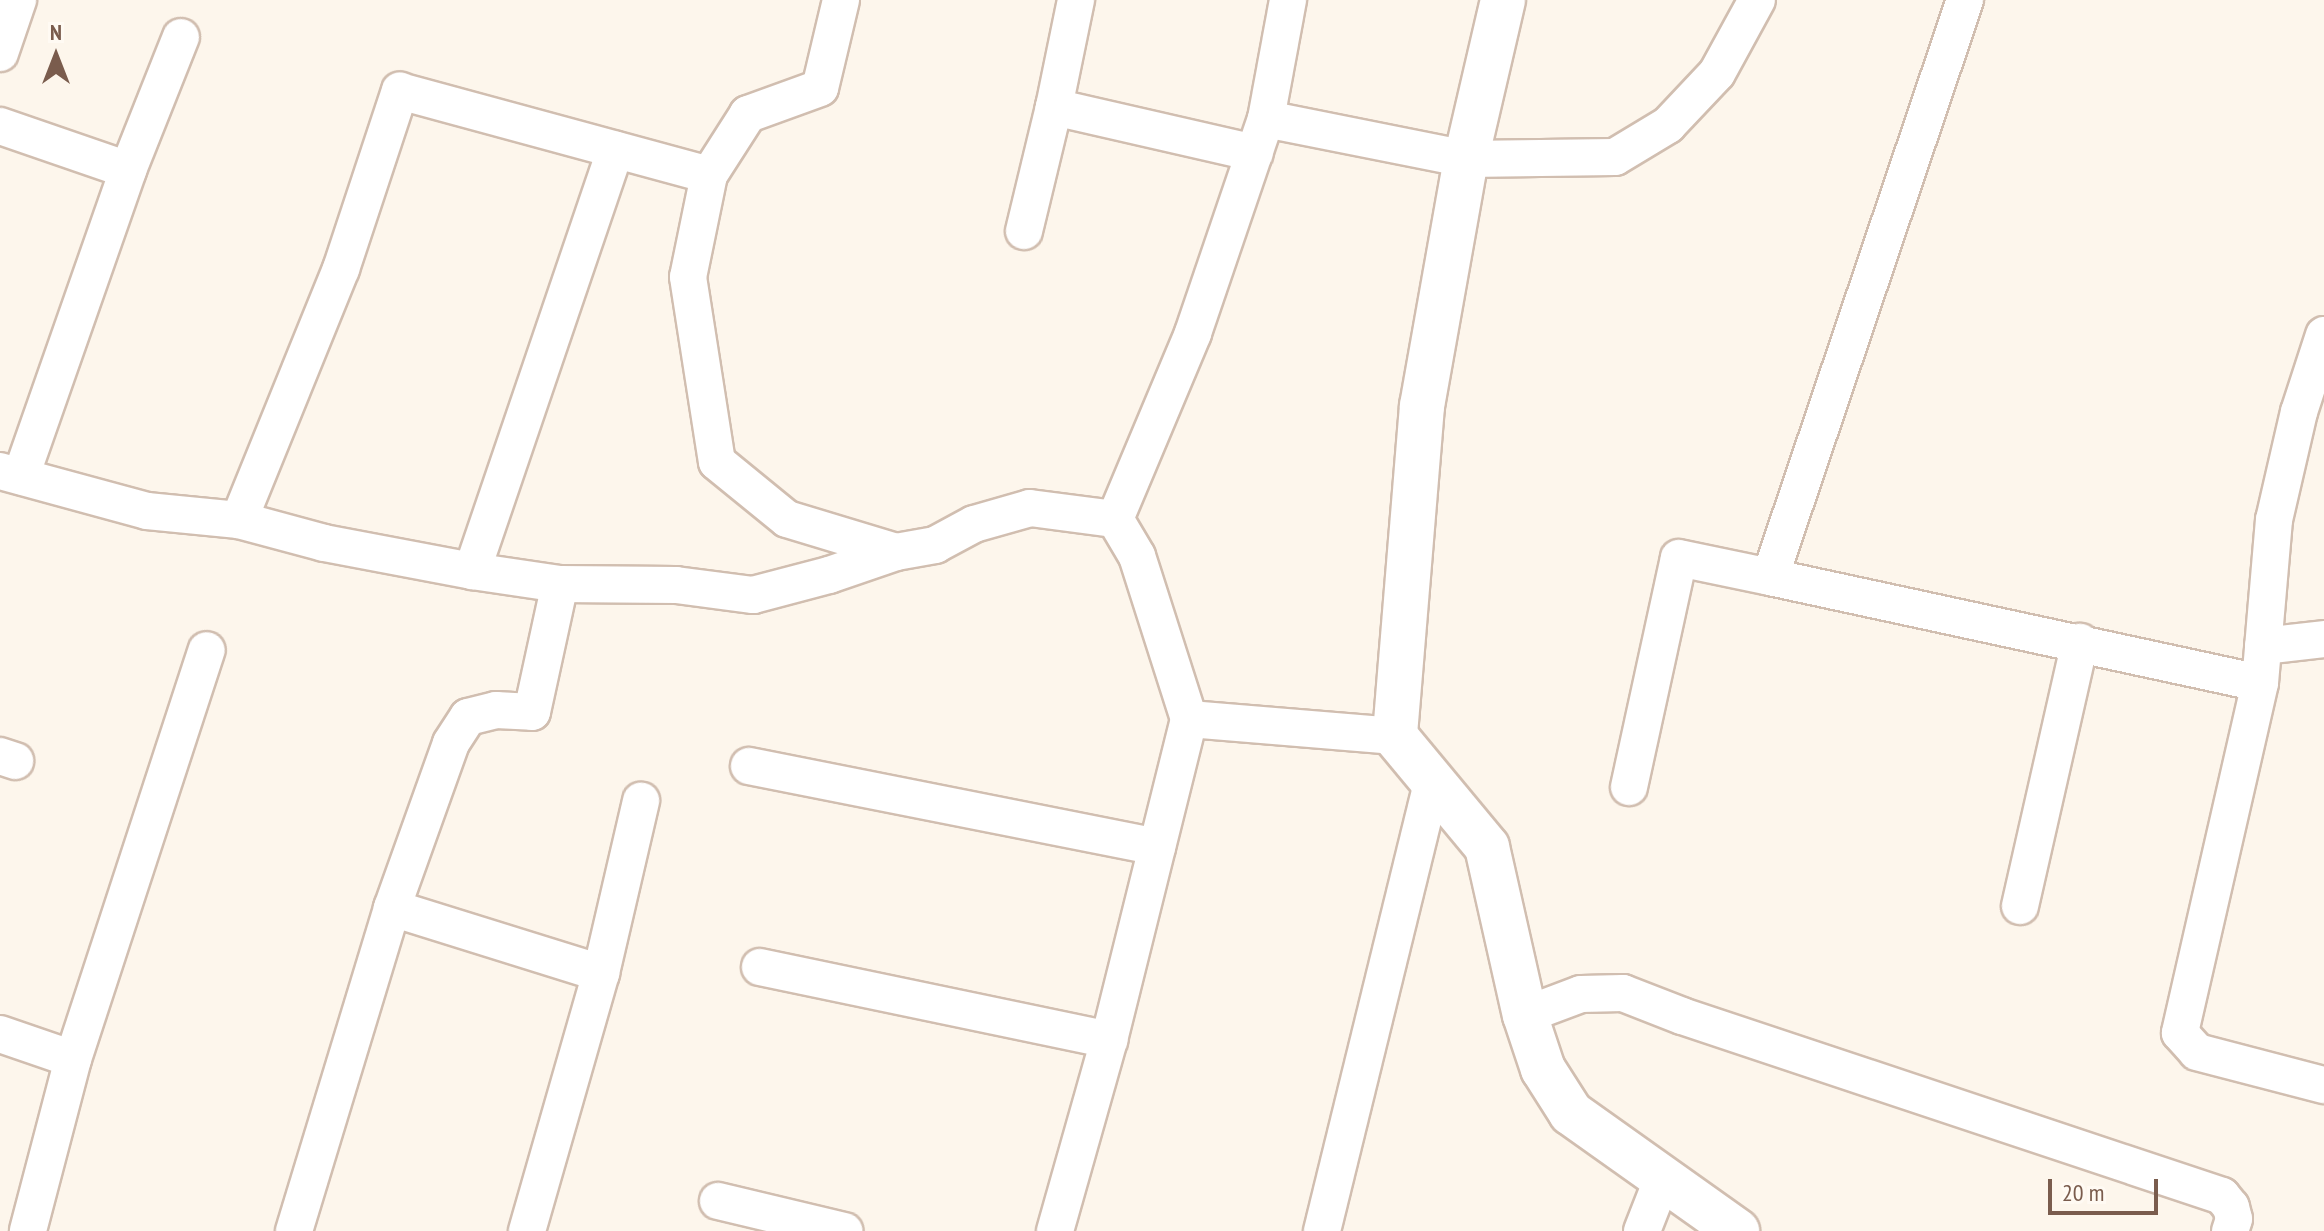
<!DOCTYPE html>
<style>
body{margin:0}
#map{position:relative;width:2324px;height:1231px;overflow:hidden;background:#fdf6ec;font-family:"PT Sans Narrow",sans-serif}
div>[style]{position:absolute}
.roads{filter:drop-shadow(2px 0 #d1beb0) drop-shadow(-2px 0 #d1beb0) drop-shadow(0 2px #d1beb0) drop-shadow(0 -2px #d1beb0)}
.minor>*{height:36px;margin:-18px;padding:0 18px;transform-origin:18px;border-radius:18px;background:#fff}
.tertiary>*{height:44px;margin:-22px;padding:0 22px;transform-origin:22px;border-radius:22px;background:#fff}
span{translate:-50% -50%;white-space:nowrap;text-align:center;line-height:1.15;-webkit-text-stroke:8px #fffaf3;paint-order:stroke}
.north{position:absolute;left:16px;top:16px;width:80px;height:80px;-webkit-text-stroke:6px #fffaf3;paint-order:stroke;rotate:0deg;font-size:22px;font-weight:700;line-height:32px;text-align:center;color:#7a5c4d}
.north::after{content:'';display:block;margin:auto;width:28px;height:36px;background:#7a5c4d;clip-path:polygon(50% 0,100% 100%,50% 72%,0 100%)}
.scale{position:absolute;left:2048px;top:1179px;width:110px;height:36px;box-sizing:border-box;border:4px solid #7a5c4d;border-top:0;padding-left:10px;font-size:24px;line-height:28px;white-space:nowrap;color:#7a5c4d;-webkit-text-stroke:6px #fffaf3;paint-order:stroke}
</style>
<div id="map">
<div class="roads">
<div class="minor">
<i style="left:841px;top:0;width:90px;rotate:103.4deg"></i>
<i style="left:820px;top:88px;width:77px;rotate:160.1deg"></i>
<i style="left:748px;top:114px;width:72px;rotate:122.6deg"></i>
<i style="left:709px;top:175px;width:104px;rotate:101.6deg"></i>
<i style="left:688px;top:277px;width:187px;rotate:81.1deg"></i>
<i style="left:717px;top:462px;width:90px;rotate:39.2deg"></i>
<i style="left:787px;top:519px;width:114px;rotate:16.8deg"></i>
<i style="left:896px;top:552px;width:40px;rotate:-10deg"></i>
<i style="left:935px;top:545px;width:44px;rotate:-28.3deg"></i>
<i style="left:974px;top:524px;width:58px;rotate:-15.9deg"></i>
<i style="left:1030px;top:508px;width:86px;rotate:7.4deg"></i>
<i style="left:1076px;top:0;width:109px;rotate:101.6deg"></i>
<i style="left:1054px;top:107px;width:206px;rotate:12.9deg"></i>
<i style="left:1288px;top:0;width:121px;rotate:100.5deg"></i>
<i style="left:1266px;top:119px;width:204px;rotate:11.3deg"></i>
<i style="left:1466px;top:159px;width:149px;rotate:-0.8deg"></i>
<i style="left:1615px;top:157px;width:62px;rotate:-31.1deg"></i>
<i style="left:1668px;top:125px;width:71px;rotate:-46.7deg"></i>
<i style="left:1717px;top:73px;width:83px;rotate:-61.3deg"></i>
<i style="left:1965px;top:0;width:609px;rotate:108.67deg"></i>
<i style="left:1770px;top:577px;width:501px;rotate:12.21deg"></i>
<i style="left:2260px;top:683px;width:359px;rotate:102.9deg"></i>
<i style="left:2180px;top:1033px;width:25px;rotate:48deg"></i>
<i style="left:2197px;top:1052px;width:131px;rotate:14.6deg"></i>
<i style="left:0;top:53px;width:56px;rotate:-71.2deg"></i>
<i style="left:0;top:126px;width:135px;rotate:19deg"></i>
<i style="left:1024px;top:231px;width:128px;rotate:-76.4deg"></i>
<i style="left:0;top:471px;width:152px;rotate:15.2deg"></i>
<i style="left:147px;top:511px;width:92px;rotate:5.6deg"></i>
<i style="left:239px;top:520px;width:88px;rotate:15.1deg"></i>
<i style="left:324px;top:543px;width:151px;rotate:10.7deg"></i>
<i style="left:472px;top:571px;width:445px;rotate:-71.2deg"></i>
<i style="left:21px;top:476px;width:324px;rotate:-70.7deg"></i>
<i style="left:128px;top:170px;width:143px;rotate:-68.3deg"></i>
<i style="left:239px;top:520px;width:271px;rotate:-67.9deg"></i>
<i style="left:341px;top:269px;width:188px;rotate:-71.7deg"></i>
<i style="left:400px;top:91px;width:320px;rotate:15.2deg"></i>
<i style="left:560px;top:584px;width:116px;rotate:0.5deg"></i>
<i style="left:676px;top:585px;width:78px;rotate:7.4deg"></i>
<i style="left:753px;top:595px;width:79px;rotate:-14.7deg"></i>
<i style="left:829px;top:575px;width:71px;rotate:-18.9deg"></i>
<i style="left:2263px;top:646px;width:61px;rotate:-6.5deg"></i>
<i style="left:2260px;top:683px;width:164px;rotate:-85.1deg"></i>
<i style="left:2274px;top:520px;width:111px;rotate:-77deg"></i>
<i style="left:2299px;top:412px;width:81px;rotate:-72deg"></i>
<i style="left:1189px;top:719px;width:207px;rotate:4.7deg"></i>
<i style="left:0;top:756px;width:16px;rotate:18deg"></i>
<i style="left:749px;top:766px;width:416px;rotate:11.2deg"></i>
<i style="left:1629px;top:787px;width:234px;rotate:-77.7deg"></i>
<i style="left:1679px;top:558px;width:93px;rotate:11.8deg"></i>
<i style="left:2020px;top:906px;width:271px;rotate:-77.2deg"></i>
<i style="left:392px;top:908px;width:219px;rotate:17.3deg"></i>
<i style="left:760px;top:967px;width:357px;rotate:11.8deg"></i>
<i style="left:1525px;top:1015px;width:60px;rotate:-20.6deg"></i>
<i style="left:1581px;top:994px;width:42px;rotate:-1.4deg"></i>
<i style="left:1623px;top:993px;width:63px;rotate:21.3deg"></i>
<i style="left:1682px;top:1016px;width:569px;rotate:18.43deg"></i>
<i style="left:2222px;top:1196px;width:14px;rotate:51deg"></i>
<i style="left:2231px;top:1207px;width:12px;rotate:76deg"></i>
<i style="left:2234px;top:1219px;width:13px;rotate:108deg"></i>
<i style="left:0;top:1034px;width:77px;rotate:18.9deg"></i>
<i style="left:73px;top:1059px;width:178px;rotate:104.7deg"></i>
<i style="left:73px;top:1059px;width:430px;rotate:-71.9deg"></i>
<i style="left:718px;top:1201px;width:130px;rotate:13.4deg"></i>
<i style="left:294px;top:1231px;width:338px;rotate:-73.1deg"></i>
<i style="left:392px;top:908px;width:175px;rotate:-70.3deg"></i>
<i style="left:451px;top:743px;width:31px;rotate:-57deg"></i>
<i style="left:468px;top:717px;width:29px;rotate:-14deg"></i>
<i style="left:496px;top:710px;width:36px;rotate:3deg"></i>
<i style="left:532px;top:712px;width:131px;rotate:-77.7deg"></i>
<i style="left:560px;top:584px;width:89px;rotate:-171.6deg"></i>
<i style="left:527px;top:1231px;width:268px;rotate:-74deg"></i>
<i style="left:601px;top:973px;width:177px;rotate:-76.9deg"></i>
<i style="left:1055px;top:1231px;width:198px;rotate:-74.2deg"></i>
<i style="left:1109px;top:1040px;width:331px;rotate:-76deg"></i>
<i style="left:1189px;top:719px;width:171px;rotate:-107.7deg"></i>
<i style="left:1137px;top:556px;width:43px;rotate:-120.7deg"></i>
<i style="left:1115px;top:519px;width:202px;rotate:-67.2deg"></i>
<i style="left:1193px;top:333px;width:226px;rotate:-71.2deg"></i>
<i style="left:1322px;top:1231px;width:461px;rotate:-76.2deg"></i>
<i style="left:1642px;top:1231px;width:55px;rotate:-68.6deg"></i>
</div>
<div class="tertiary">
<i style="left:1503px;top:0;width:163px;rotate:103.1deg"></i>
<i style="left:1466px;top:159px;width:251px;rotate:100.1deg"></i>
<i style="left:1422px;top:406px;width:331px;rotate:94.7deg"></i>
<i style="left:1395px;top:736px;width:144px;rotate:50.3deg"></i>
<i style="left:1487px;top:847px;width:172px;rotate:77.3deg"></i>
<i style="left:1525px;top:1015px;width:57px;rotate:71.6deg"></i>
<i style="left:1543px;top:1069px;width:52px;rotate:57.5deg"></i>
<i style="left:1571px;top:1113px;width:204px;rotate:35.4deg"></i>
</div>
</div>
<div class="north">N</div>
<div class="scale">20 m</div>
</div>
